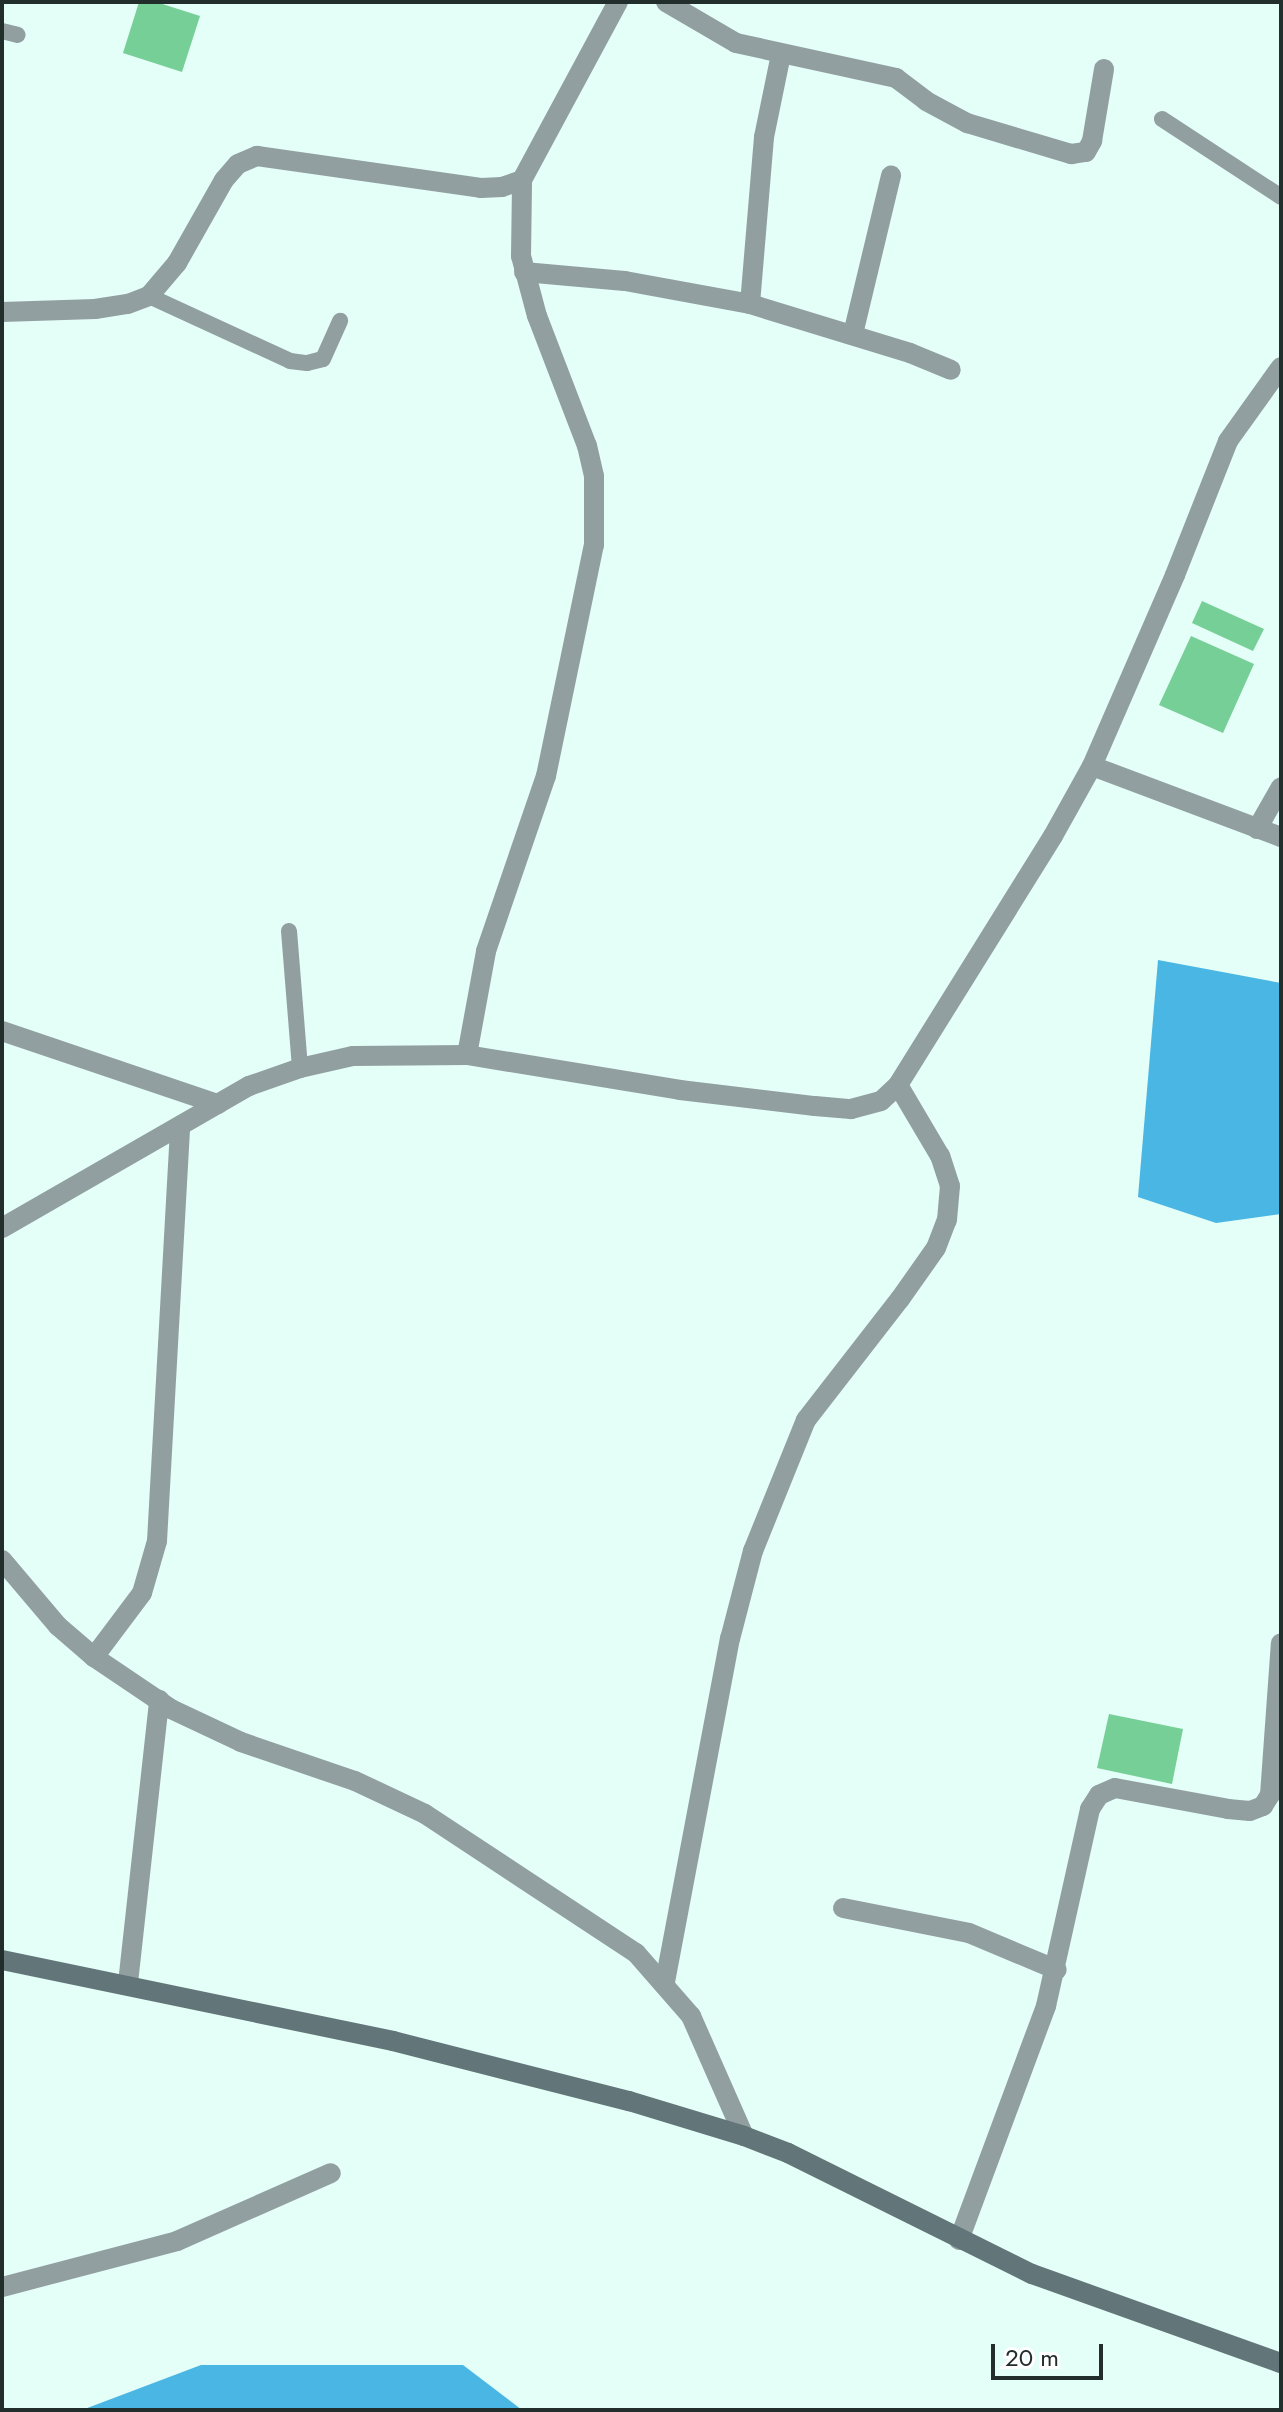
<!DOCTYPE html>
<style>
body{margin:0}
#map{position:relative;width:1283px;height:2412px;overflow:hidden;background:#e4fef8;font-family:Jost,sans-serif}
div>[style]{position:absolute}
.water>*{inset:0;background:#49b6e4}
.building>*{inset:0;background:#76cf96}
.lane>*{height:16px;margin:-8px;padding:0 8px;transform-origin:8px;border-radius:8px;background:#929fa1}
.street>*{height:20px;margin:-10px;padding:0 10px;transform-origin:10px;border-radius:10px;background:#929fa1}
.secondary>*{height:20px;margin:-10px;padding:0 10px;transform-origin:10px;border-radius:10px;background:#627578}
span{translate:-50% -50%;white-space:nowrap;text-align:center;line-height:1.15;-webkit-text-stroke:8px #fff;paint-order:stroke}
.frame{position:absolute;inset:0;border:4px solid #222e2c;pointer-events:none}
.scale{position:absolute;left:991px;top:2344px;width:112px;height:36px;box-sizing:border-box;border:4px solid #222e2c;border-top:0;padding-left:10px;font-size:24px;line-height:28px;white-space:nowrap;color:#222e2c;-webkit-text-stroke:6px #fff;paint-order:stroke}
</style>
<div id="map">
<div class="water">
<i style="clip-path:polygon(1158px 960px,1281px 983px,1281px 1214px,1216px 1223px,1138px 1197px)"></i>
<i style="clip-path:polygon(201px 2365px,463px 2365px,522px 2410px,82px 2410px)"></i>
</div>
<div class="building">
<i style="clip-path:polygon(139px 2px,156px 2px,200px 16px,182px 72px,123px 53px)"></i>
<i style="clip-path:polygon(1202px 601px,1264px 629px,1253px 651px,1192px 623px)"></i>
<i style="clip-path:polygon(1191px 636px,1254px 664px,1223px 733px,1159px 705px)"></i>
<i style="clip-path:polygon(1109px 1714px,1183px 1729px,1172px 1784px,1097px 1768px)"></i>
</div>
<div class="lane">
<i style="left:2px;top:31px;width:16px;rotate:14deg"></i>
<i style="left:1162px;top:119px;width:142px;rotate:33.2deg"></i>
<i style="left:149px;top:296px;width:155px;rotate:24.7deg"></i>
<i style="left:290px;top:361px;width:17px;rotate:7deg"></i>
<i style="left:307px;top:363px;width:16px;rotate:-14deg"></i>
<i style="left:323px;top:359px;width:42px;rotate:-65.9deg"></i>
<i style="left:289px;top:931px;width:137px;rotate:85.4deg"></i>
</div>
<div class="street">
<i style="left:666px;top:2px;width:81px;rotate:30.4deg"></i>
<i style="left:736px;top:43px;width:164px;rotate:12.3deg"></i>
<i style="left:896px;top:78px;width:38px;rotate:37deg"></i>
<i style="left:926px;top:101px;width:47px;rotate:28.2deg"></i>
<i style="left:967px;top:123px;width:109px;rotate:16.6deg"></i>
<i style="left:1071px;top:154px;width:15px;rotate:-8deg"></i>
<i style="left:1086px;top:152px;width:13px;rotate:-61deg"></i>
<i style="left:1092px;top:141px;width:73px;rotate:-80.5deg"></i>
<i style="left:524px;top:272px;width:101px;rotate:5.1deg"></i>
<i style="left:625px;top:281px;width:127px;rotate:10.4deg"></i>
<i style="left:750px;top:304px;width:167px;rotate:17deg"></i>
<i style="left:910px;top:353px;width:44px;rotate:22.5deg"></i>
<i style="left:750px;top:304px;width:168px;rotate:-85.2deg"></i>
<i style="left:764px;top:137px;width:85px;rotate:-78.4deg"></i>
<i style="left:2px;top:312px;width:93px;rotate:-1.8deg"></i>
<i style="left:95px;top:309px;width:33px;rotate:-9deg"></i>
<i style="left:128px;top:304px;width:22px;rotate:-21deg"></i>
<i style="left:149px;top:296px;width:43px;rotate:-49.7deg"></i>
<i style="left:177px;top:263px;width:95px;rotate:-60.5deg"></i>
<i style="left:224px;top:180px;width:21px;rotate:-49deg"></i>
<i style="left:238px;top:164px;width:21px;rotate:-23deg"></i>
<i style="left:257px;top:156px;width:226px;rotate:8.1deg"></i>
<i style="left:481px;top:188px;width:21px;rotate:-3deg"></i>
<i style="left:502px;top:187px;width:21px;rotate:-19deg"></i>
<i style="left:522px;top:180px;width:202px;rotate:-61.7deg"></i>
<i style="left:853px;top:334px;width:163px;rotate:-76.5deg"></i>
<i style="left:1092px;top:766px;width:202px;rotate:20.6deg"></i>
<i style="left:1257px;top:829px;width:48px;rotate:-60.3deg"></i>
<i style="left:2px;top:1031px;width:228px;rotate:18.7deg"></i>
<i style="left:467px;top:1055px;width:106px;rotate:-79.6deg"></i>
<i style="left:486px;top:951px;width:185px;rotate:-71.1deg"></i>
<i style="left:546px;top:776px;width:236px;rotate:-78.3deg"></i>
<i style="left:594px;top:545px;width:69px;rotate:-90deg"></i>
<i style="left:594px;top:476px;width:31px;rotate:-103deg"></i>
<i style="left:587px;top:446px;width:139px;rotate:-111deg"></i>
<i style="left:537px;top:316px;width:62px;rotate:-104.9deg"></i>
<i style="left:521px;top:256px;width:76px;rotate:-89.2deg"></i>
<i style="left:2px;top:1228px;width:285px;rotate:-29.9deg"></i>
<i style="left:249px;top:1086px;width:54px;rotate:-19.4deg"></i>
<i style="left:300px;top:1068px;width:54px;rotate:-12.8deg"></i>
<i style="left:353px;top:1056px;width:114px;rotate:-0.5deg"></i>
<i style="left:467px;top:1055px;width:216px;rotate:9.3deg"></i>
<i style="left:680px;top:1090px;width:136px;rotate:6.8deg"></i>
<i style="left:815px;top:1106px;width:36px;rotate:5deg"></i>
<i style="left:851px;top:1109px;width:31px;rotate:-15deg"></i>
<i style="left:881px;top:1101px;width:23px;rotate:-43deg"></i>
<i style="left:898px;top:1085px;width:293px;rotate:-58.1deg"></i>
<i style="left:1053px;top:836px;width:80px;rotate:-60.9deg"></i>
<i style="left:1092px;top:766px;width:208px;rotate:-66.5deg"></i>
<i style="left:1175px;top:575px;width:144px;rotate:-68.4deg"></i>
<i style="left:1228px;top:441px;width:91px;rotate:-54.4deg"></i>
<i style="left:2px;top:1560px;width:87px;rotate:49.7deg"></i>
<i style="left:58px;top:1626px;width:48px;rotate:40.7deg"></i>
<i style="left:94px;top:1657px;width:93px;rotate:34deg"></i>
<i style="left:171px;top:1709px;width:77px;rotate:25.2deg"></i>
<i style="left:241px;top:1742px;width:120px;rotate:18.9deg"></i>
<i style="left:355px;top:1781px;width:77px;rotate:25.2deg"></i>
<i style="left:425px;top:1814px;width:253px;rotate:33.4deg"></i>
<i style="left:636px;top:1953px;width:84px;rotate:48.9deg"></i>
<i style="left:691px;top:2016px;width:131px;rotate:66.2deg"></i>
<i style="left:94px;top:1657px;width:80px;rotate:-53.1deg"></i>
<i style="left:142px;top:1593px;width:54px;rotate:-73.9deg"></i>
<i style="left:157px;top:1541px;width:416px;rotate:-86.8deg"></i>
<i style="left:843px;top:1908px;width:128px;rotate:11.2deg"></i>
<i style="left:969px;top:1933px;width:95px;rotate:22.8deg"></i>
<i style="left:665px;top:1982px;width:349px;rotate:-79.3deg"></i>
<i style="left:730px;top:1639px;width:91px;rotate:-75.4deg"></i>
<i style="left:753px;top:1551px;width:141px;rotate:-68deg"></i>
<i style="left:806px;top:1420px;width:153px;rotate:-52.2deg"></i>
<i style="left:900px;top:1299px;width:62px;rotate:-54.8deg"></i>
<i style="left:936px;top:1248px;width:30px;rotate:-69deg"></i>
<i style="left:947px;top:1220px;width:34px;rotate:-85deg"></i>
<i style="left:950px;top:1186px;width:32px;rotate:-108deg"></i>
<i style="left:940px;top:1156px;width:82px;rotate:-120.6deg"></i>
<i style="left:128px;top:1983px;width:285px;rotate:-83.7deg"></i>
<i style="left:959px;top:2240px;width:250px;rotate:-69.6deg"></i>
<i style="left:1046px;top:2006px;width:202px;rotate:-77.4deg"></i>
<i style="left:1090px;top:1809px;width:17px;rotate:-57deg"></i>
<i style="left:1099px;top:1795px;width:17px;rotate:-24deg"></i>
<i style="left:1115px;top:1788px;width:115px;rotate:10.5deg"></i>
<i style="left:1228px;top:1809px;width:22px;rotate:5deg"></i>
<i style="left:1250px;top:1811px;width:14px;rotate:-21deg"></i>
<i style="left:1263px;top:1806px;width:13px;rotate:-58deg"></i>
<i style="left:1270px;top:1795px;width:152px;rotate:-85.9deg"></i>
<i style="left:2px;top:2287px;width:181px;rotate:-14.7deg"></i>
<i style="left:177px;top:2241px;width:168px;rotate:-23.8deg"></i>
</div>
<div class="secondary">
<i style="left:2px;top:1960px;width:399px;rotate:11.7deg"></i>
<i style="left:393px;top:2041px;width:244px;rotate:14.3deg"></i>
<i style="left:629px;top:2101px;width:120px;rotate:16.9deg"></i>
<i style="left:744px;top:2136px;width:47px;rotate:21.1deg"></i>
<i style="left:788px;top:2153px;width:272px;rotate:26.4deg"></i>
<i style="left:1032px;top:2274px;width:264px;rotate:19.7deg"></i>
</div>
<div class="frame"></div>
<div class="scale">20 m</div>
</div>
